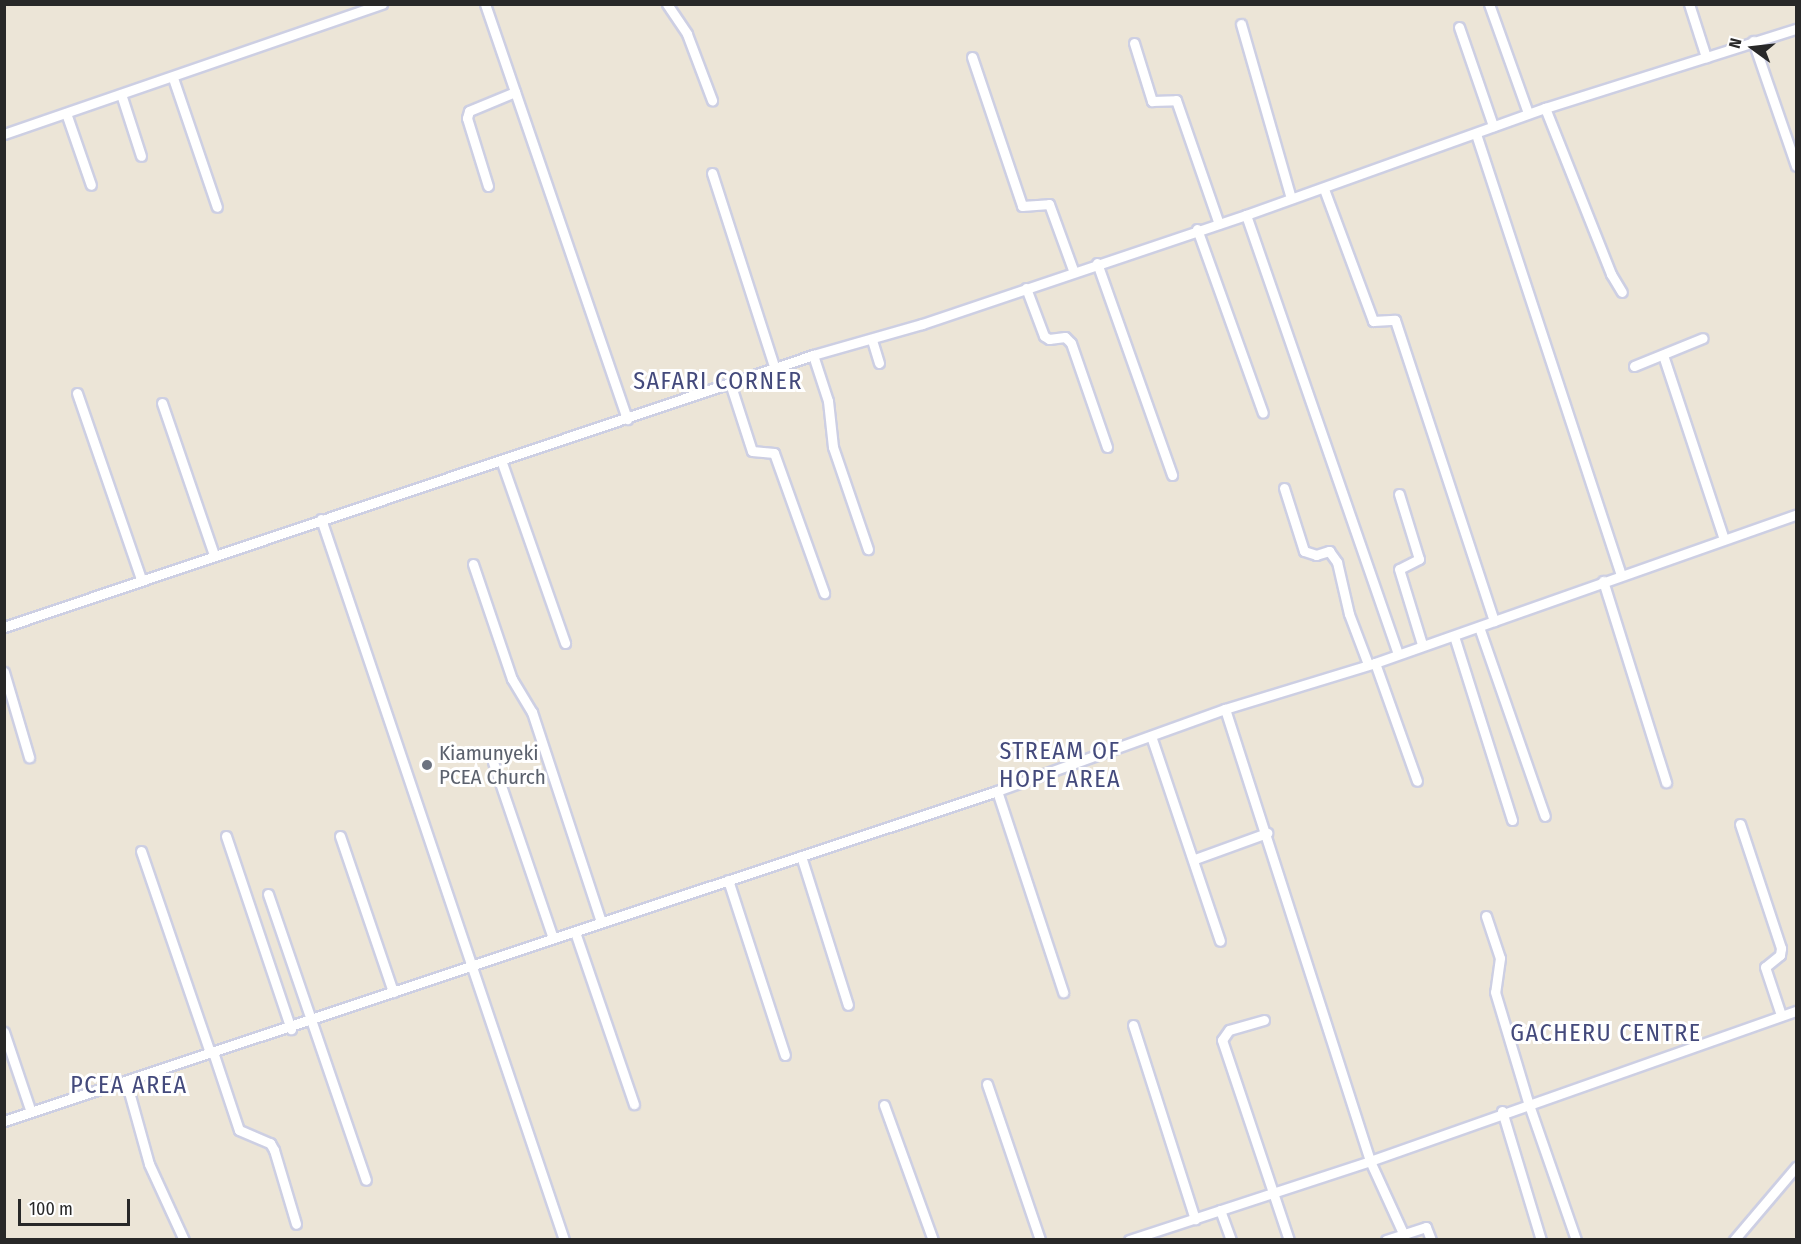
<!DOCTYPE html>
<style>
body{margin:0}
#map{position:relative;width:1801px;height:1244px;overflow:hidden;background:#ece5d7;font-family:"Fira Sans Condensed",sans-serif}
div>[style]{position:absolute}
.roads{filter:drop-shadow(2px 0 #cdcfe3) drop-shadow(-2px 0 #cdcfe3) drop-shadow(0 2px #cdcfe3) drop-shadow(0 -2px #cdcfe3)}
.street>*{height:9px;margin:-4.5px;padding:0 4.5px;transform-origin:4.5px;border-radius:4.5px;background:#fff}
.dots>*{width:16px;height:16px;translate:-50% -50%;box-sizing:border-box;border:3px solid #fff;border-radius:50%}
span{translate:-50% -50%;white-space:nowrap;text-align:center;line-height:1.15;-webkit-text-stroke:6px #fff;paint-order:stroke}
.worship-label{font-size:21px;color:#5b616d}
.left{translate:0 -50%;text-align:left}
.quarter-label{font-size:24px;color:#444a7c;letter-spacing:1.5px}
.frame{position:absolute;inset:0;border:6px solid #282828;pointer-events:none}
.north{position:absolute;left:1723px;top:18px;width:60px;height:60px;-webkit-text-stroke:4px #fff;paint-order:stroke;rotate:285deg;font-size:16px;font-weight:700;line-height:24px;text-align:center;color:#282828}
.north::after{content:'';display:block;margin:auto;width:21px;height:27px;background:#282828;clip-path:polygon(50% 0,100% 100%,50% 72%,0 100%)}
.scale{position:absolute;left:18px;top:1199px;width:112px;height:27px;box-sizing:border-box;border:3px solid #282828;border-top:0;padding-left:8px;font-size:18px;line-height:21px;white-space:nowrap;color:#282828;-webkit-text-stroke:4px #fff;paint-order:stroke}
</style>
<div id="map">
<div class="roads">
<div class="street">
<i style="left:485px;top:4px;width:439px;rotate:71.1deg"></i>
<i style="left:667px;top:4px;width:36px;rotate:56deg"></i>
<i style="left:687px;top:34px;width:71px;rotate:69.3deg"></i>
<i style="left:1489px;top:4px;width:116px;rotate:70.3deg"></i>
<i style="left:1689px;top:4px;width:56px;rotate:72.2deg"></i>
<i style="left:1241px;top:24px;width:181px;rotate:74deg"></i>
<i style="left:1459px;top:27px;width:105px;rotate:71deg"></i>
<i style="left:1753px;top:41px;width:132px;rotate:71deg"></i>
<i style="left:1134px;top:43px;width:61px;rotate:72.8deg"></i>
<i style="left:1152px;top:101px;width:24px;rotate:-2deg"></i>
<i style="left:1176px;top:100px;width:131px;rotate:70.9deg"></i>
<i style="left:972px;top:57px;width:157px;rotate:71.4deg"></i>
<i style="left:1022px;top:206px;width:27px;rotate:-4deg"></i>
<i style="left:1049px;top:204px;width:70px;rotate:70deg"></i>
<i style="left:173px;top:78px;width:136px;rotate:71.2deg"></i>
<i style="left:121px;top:94px;width:65px;rotate:72.1deg"></i>
<i style="left:1545px;top:108px;width:179px;rotate:68.3deg"></i>
<i style="left:1611px;top:274px;width:21px;rotate:59deg"></i>
<i style="left:66px;top:113px;width:76px;rotate:70.9deg"></i>
<i style="left:4px;top:134px;width:400px;rotate:-19deg"></i>
<i style="left:1476px;top:134px;width:464px;rotate:71.8deg"></i>
<i style="left:712px;top:173px;width:206px;rotate:72.2deg"></i>
<i style="left:488px;top:186px;width:71px;rotate:-107.2deg"></i>
<i style="left:467px;top:118px;width:7px;rotate:-74deg"></i>
<i style="left:469px;top:111px;width:50px;rotate:-22.4deg"></i>
<i style="left:1324px;top:189px;width:141px;rotate:69.6deg"></i>
<i style="left:1373px;top:321px;width:22px;rotate:-3deg"></i>
<i style="left:1395px;top:320px;width:317px;rotate:71.8deg"></i>
<i style="left:1246px;top:215px;width:464px;rotate:70.9deg"></i>
<i style="left:1197px;top:229px;width:195px;rotate:70.3deg"></i>
<i style="left:1097px;top:263px;width:225px;rotate:70.5deg"></i>
<i style="left:1026px;top:288px;width:51px;rotate:69.4deg"></i>
<i style="left:1044px;top:336px;width:6px;rotate:31deg"></i>
<i style="left:1049px;top:339px;width:16px;rotate:-7deg"></i>
<i style="left:1065px;top:337px;width:8px;rotate:45deg"></i>
<i style="left:1071px;top:343px;width:110px;rotate:70.9deg"></i>
<i style="left:872px;top:340px;width:24px;rotate:73deg"></i>
<i style="left:813px;top:355px;width:48px;rotate:71.9deg"></i>
<i style="left:828px;top:401px;width:46px;rotate:83.8deg"></i>
<i style="left:833px;top:447px;width:108px;rotate:71.1deg"></i>
<i style="left:1663px;top:355px;width:194px;rotate:71.7deg"></i>
<i style="left:1634px;top:366px;width:74px;rotate:-22.1deg"></i>
<i style="left:730px;top:383px;width:71px;rotate:72.1deg"></i>
<i style="left:752px;top:451px;width:22px;rotate:5deg"></i>
<i style="left:774px;top:453px;width:149px;rotate:70.3deg"></i>
<i style="left:77px;top:393px;width:197px;rotate:71deg"></i>
<i style="left:162px;top:403px;width:161px;rotate:71.1deg"></i>
<i style="left:501px;top:460px;width:194px;rotate:70.7deg"></i>
<i style="left:1284px;top:488px;width:66px;rotate:72.4deg"></i>
<i style="left:1304px;top:551px;width:13px;rotate:18deg"></i>
<i style="left:1316px;top:555px;width:14px;rotate:-17deg"></i>
<i style="left:1329px;top:551px;width:14px;rotate:54deg"></i>
<i style="left:1337px;top:562px;width:53px;rotate:77deg"></i>
<i style="left:1349px;top:614px;width:53px;rotate:69.2deg"></i>
<i style="left:1399px;top:494px;width:68px;rotate:72.9deg"></i>
<i style="left:1419px;top:559px;width:22px;rotate:153deg"></i>
<i style="left:1399px;top:569px;width:78px;rotate:73deg"></i>
<i style="left:321px;top:519px;width:761px;rotate:71.37deg"></i>
<i style="left:473px;top:564px;width:121px;rotate:71.3deg"></i>
<i style="left:512px;top:679px;width:39px;rotate:59deg"></i>
<i style="left:532px;top:712px;width:221px;rotate:71.8deg"></i>
<i style="left:1603px;top:581px;width:211px;rotate:72.6deg"></i>
<i style="left:4px;top:627px;width:854px;rotate:-18.58deg"></i>
<i style="left:813px;top:355px;width:113px;rotate:-15.9deg"></i>
<i style="left:922px;top:324px;width:342px;rotate:-18.6deg"></i>
<i style="left:1246px;top:215px;width:318px;rotate:-19.7deg"></i>
<i style="left:1545px;top:108px;width:263px;rotate:-17.5deg"></i>
<i style="left:1479px;top:627px;width:200px;rotate:70.8deg"></i>
<i style="left:1454px;top:636px;width:193px;rotate:72.5deg"></i>
<i style="left:1375px;top:663px;width:125px;rotate:70.4deg"></i>
<i style="left:4px;top:672px;width:89px;rotate:73.6deg"></i>
<i style="left:1225px;top:709px;width:475px;rotate:72.2deg"></i>
<i style="left:1370px;top:1161px;width:79px;rotate:65.4deg"></i>
<i style="left:1151px;top:736px;width:216px;rotate:71.4deg"></i>
<i style="left:493px;top:762px;width:186px;rotate:71.2deg"></i>
<i style="left:997px;top:791px;width:212px;rotate:71.8deg"></i>
<i style="left:1740px;top:824px;width:131px;rotate:71.7deg"></i>
<i style="left:1781px;top:948px;width:7px;rotate:98deg"></i>
<i style="left:1780px;top:955px;width:19px;rotate:141deg"></i>
<i style="left:1765px;top:967px;width:51px;rotate:71.6deg"></i>
<i style="left:226px;top:836px;width:204px;rotate:71.4deg"></i>
<i style="left:340px;top:836px;width:165px;rotate:71.2deg"></i>
<i style="left:141px;top:851px;width:213px;rotate:71.1deg"></i>
<i style="left:801px;top:856px;width:156px;rotate:72.5deg"></i>
<i style="left:1195px;top:859px;width:77px;rotate:-19.9deg"></i>
<i style="left:728px;top:880px;width:184px;rotate:72deg"></i>
<i style="left:268px;top:894px;width:302px;rotate:71.1deg"></i>
<i style="left:1486px;top:916px;width:44px;rotate:71.6deg"></i>
<i style="left:1500px;top:958px;width:34px;rotate:98deg"></i>
<i style="left:1495px;top:992px;width:115px;rotate:73.3deg"></i>
<i style="left:1528px;top:1102px;width:146px;rotate:70.8deg"></i>
<i style="left:575px;top:932px;width:182px;rotate:71.1deg"></i>
<i style="left:1264px;top:1020px;width:36px;rotate:164deg"></i>
<i style="left:1229px;top:1030px;width:12px;rotate:125deg"></i>
<i style="left:1222px;top:1040px;width:211px;rotate:71.5deg"></i>
<i style="left:1133px;top:1025px;width:204px;rotate:72.3deg"></i>
<i style="left:4px;top:1032px;width:84px;rotate:71.4deg"></i>
<i style="left:213px;top:1052px;width:82px;rotate:71.6deg"></i>
<i style="left:239px;top:1130px;width:34px;rotate:23deg"></i>
<i style="left:270px;top:1143px;width:8px;rotate:60deg"></i>
<i style="left:274px;top:1150px;width:77px;rotate:73.4deg"></i>
<i style="left:126px;top:1081px;width:86px;rotate:74.5deg"></i>
<i style="left:149px;top:1164px;width:84px;rotate:65.3deg"></i>
<i style="left:987px;top:1084px;width:165px;rotate:71.2deg"></i>
<i style="left:884px;top:1105px;width:144px;rotate:70.1deg"></i>
<i style="left:1502px;top:1111px;width:135px;rotate:73.2deg"></i>
<i style="left:4px;top:1121px;width:1046px;rotate:-18.38deg"></i>
<i style="left:997px;top:791px;width:242px;rotate:-19.8deg"></i>
<i style="left:1225px;top:709px;width:157px;rotate:-17deg"></i>
<i style="left:1375px;top:663px;width:446px;rotate:-19.4deg"></i>
<i style="left:1220px;top:1210px;width:32px;rotate:70deg"></i>
<i style="left:1129px;top:1240px;width:254px;rotate:-18.1deg"></i>
<i style="left:1370px;top:1161px;width:452px;rotate:-19.4deg"></i>
<i style="left:1386px;top:1240px;width:42px;rotate:-18deg"></i>
<i style="left:1426px;top:1227px;width:14px;rotate:69deg"></i>
<i style="left:1734px;top:1240px;width:96px;rotate:-49.7deg"></i>
</div>
</div>
<div class="dots">
<i style="left:427px;top:765px;background:#6b7280"></i>
</div>
<div class="worship-label">
<span class="left" style="left:439px;top:765px">Kiamunyeki<br>PCEA Church</span>
</div>
<div class="quarter-label">
<span style="left:718px;top:382px">SAFARI CORNER</span>
<span style="left:1060px;top:766px">STREAM OF<br>HOPE AREA</span>
<span style="left:1606px;top:1034px">GACHERU CENTRE</span>
<span style="left:129px;top:1086px">PCEA AREA</span>
</div>
<div class="frame"></div>
<div class="north">N</div>
<div class="scale">100 m</div>
</div>
